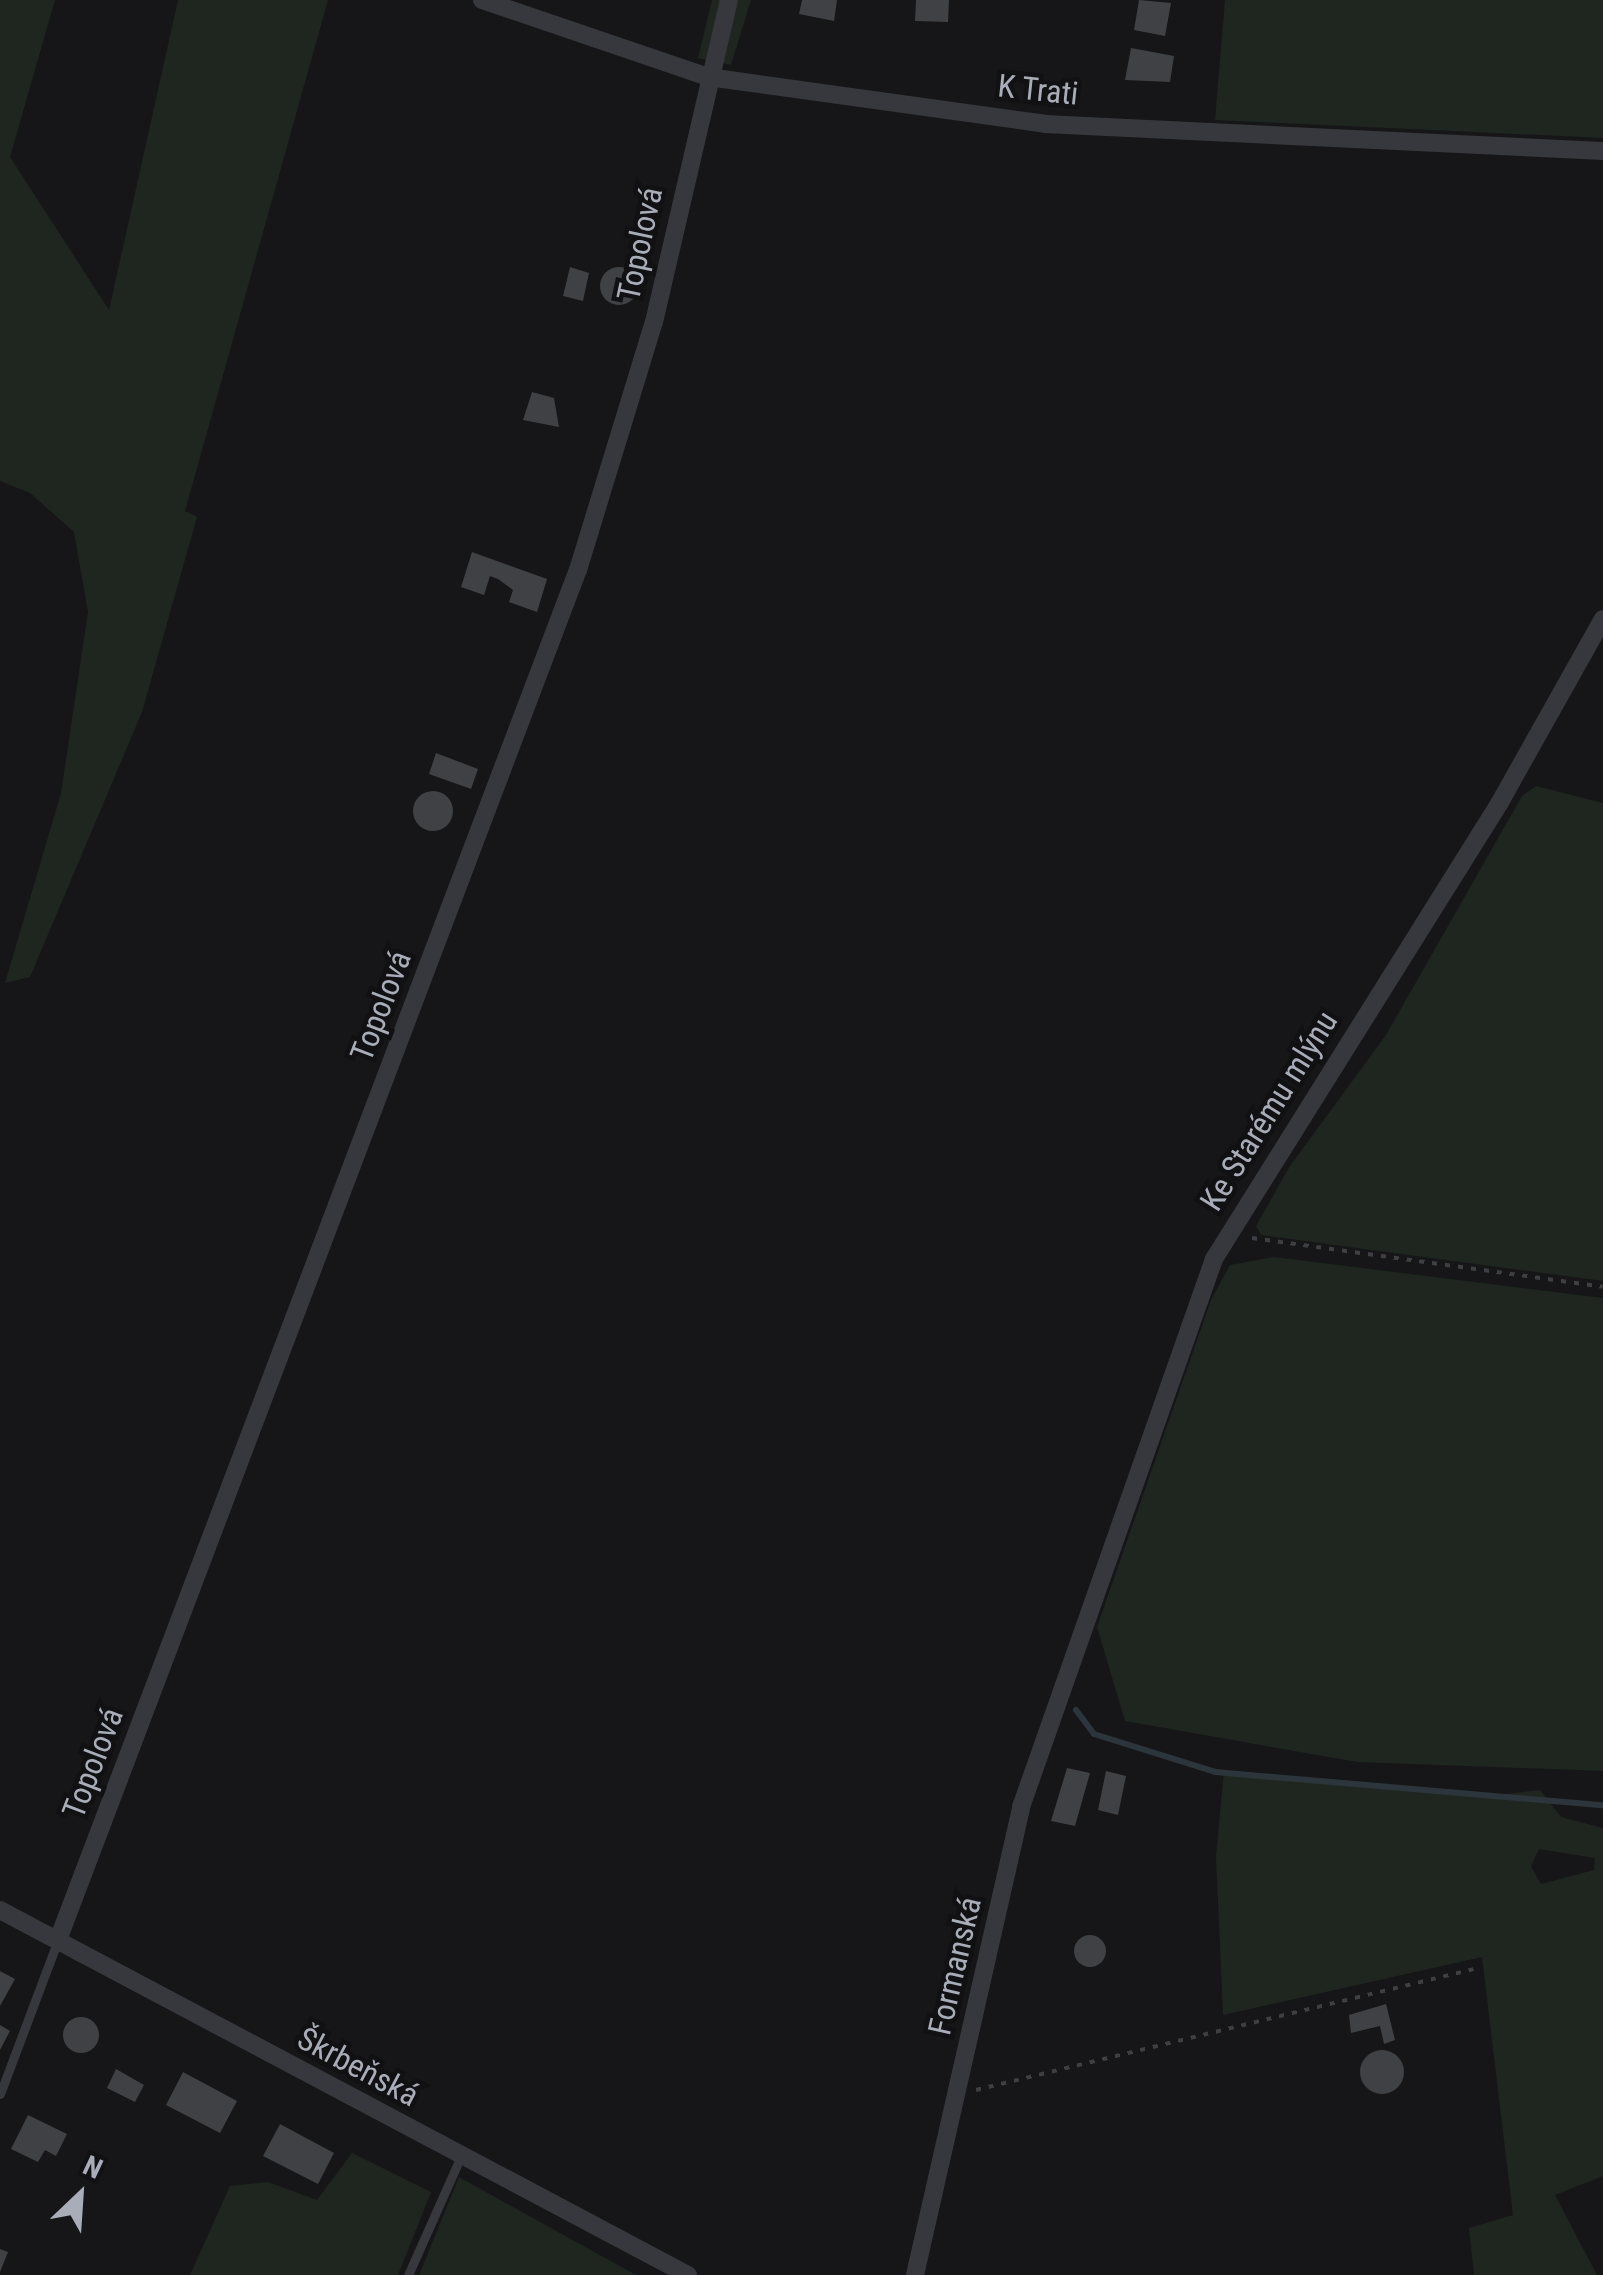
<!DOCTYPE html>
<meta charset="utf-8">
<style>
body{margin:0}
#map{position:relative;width:1603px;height:2275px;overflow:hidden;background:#161618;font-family:"Roboto Condensed",sans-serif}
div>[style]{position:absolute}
.green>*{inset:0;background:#1e261f}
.stream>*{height:6px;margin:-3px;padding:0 3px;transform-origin:3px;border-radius:3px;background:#2c353c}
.building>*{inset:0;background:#404145}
.round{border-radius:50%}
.path>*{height:4px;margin-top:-2px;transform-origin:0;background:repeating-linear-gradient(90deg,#3d3f44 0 5px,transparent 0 13px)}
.lane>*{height:9px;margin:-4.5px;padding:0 4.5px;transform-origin:4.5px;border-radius:4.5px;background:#37383d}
.street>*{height:18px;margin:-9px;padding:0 9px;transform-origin:9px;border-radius:9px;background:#37383d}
span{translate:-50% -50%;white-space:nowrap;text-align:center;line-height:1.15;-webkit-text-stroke:9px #111113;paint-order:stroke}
.street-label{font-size:32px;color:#a8adb8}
.north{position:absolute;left:30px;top:2145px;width:100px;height:100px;-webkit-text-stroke:8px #111113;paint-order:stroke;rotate:25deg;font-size:28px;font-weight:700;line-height:40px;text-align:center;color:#a8adb8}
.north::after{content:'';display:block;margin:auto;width:35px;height:45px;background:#a8adb8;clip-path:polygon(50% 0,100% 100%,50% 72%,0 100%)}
</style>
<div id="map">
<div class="green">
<i style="clip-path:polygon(0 0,55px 0,10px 157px,109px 310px,178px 0,328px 0,185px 511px,197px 517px,142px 712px,30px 977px,5px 983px,61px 793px,88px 612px,74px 532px,30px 493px,0 481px)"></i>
<i style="clip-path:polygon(712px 0,751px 0,731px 65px,698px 58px)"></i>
<i style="clip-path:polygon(1225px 0,1603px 0,1603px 138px,1215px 120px)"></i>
<i style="clip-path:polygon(1536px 786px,1603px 803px,1603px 1281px,1261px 1235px,1256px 1226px,1290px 1166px,1386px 1035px,1522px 796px)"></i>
<i style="clip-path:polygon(1274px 1257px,1603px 1298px,1603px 1771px,1357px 1762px,1125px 1721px,1097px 1627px,1211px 1300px,1230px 1265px)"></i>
<i style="clip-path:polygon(evenodd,1224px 1771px,1497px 1795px,1540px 1790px,1561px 1817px,1603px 1828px,1603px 2176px,1555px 2195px,1597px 2275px,1474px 2275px,1469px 2228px,1513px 2215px,1482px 1957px,1223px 2015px,1216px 1856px,1224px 1771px,1539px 1849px,1595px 1858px,1594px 1870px,1541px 1884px,1531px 1866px,1539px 1849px)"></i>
<i style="clip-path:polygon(352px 2153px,431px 2192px,398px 2275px,190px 2275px,230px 2186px,268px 2182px,317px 2200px)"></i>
<i style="clip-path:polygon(459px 2177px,636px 2275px,419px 2275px)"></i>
</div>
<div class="stream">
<i style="left:1076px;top:1710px;width:30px;rotate:53deg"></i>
<i style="left:1094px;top:1734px;width:127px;rotate:17.4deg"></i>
<i style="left:1215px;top:1772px;width:389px;rotate:4.9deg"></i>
</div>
<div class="building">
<i style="clip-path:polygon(802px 0,837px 0,834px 21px,799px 14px)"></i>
<i style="clip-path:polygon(916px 0,949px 0,948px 22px,915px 21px)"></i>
<i style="clip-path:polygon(1139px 0,1171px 3px,1165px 36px,1134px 30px)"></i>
<i style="clip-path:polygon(1131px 48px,1174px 56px,1170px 82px,1125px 80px)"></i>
<i style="clip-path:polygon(570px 267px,589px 273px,583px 301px,563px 296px)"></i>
<i class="round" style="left:600px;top:267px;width:38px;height:38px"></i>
<i style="clip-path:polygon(532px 392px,554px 398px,559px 427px,523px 420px)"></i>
<i style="clip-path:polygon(472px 552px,547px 579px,537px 612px,509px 602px,513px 590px,498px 579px,490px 576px,484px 595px,461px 587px)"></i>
<i style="clip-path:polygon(436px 753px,478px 769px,471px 789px,429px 774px)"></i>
<i class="round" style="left:413px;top:791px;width:40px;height:40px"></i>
<i style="clip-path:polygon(1067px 1768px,1090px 1773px,1075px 1826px,1051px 1821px)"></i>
<i style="clip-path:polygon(1106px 1771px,1126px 1776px,1118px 1815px,1098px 1810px)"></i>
<i class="round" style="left:1074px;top:1935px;width:32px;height:32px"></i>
<i style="clip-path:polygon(0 1971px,15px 1979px,0 2006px)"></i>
<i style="clip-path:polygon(1386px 2004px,1395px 2040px,1384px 2044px,1380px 2026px,1351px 2033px,1349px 2015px)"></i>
<i class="round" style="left:63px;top:2017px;width:36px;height:36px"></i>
<i style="clip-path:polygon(0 2025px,10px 2031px,0 2050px)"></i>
<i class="round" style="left:1360px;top:2050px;width:44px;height:44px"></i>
<i style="clip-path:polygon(116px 2069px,144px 2085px,135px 2102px,107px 2088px)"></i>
<i style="clip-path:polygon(183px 2072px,237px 2101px,220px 2133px,166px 2105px)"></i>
<i style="clip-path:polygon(28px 2115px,67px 2134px,56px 2156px,45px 2150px,38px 2162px,11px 2149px)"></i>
<i style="clip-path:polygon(280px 2124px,334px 2153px,318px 2184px,263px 2156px)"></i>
<i style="clip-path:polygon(0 2249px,8px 2252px,0 2272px)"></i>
</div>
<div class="path">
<i style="left:1252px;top:1238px;width:354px;rotate:7.9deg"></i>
<i style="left:976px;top:2090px;width:512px;rotate:-13.66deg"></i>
</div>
<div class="lane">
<i style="left:0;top:2094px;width:165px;rotate:-69.4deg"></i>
<i style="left:408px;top:2275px;width:130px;rotate:-66deg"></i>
</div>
<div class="street">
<i style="left:482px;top:0;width:239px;rotate:18.8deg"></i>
<i style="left:708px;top:77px;width:340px;rotate:7.9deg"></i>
<i style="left:1045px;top:124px;width:559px;rotate:2.77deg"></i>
<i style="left:0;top:1910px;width:779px;rotate:27.95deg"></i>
<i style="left:58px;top:1940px;width:1465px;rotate:-69.22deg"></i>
<i style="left:578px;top:570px;width:259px;rotate:-73deg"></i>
<i style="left:654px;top:322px;width:331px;rotate:-76.9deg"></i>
<i style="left:915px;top:2275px;width:480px;rotate:-77.2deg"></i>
<i style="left:1021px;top:1807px;width:581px;rotate:-70.6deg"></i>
<i style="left:1214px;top:1259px;width:537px;rotate:-57.94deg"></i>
<i style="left:1499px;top:804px;width:212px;rotate:-60.7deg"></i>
</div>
<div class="street-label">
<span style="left:1038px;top:90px;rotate:6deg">K Trati</span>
<span style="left:640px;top:244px;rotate:-78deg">Topolová</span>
<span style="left:381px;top:1006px;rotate:-69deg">Topolová</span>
<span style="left:1269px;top:1111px;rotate:-58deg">Ke Starému mlýnu</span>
<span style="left:93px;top:1763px;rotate:-69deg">Topolová</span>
<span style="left:955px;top:1966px;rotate:-77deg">Formanská</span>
<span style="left:358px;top:2067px;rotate:28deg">Škrbeňská</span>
</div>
<div class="north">N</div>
</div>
